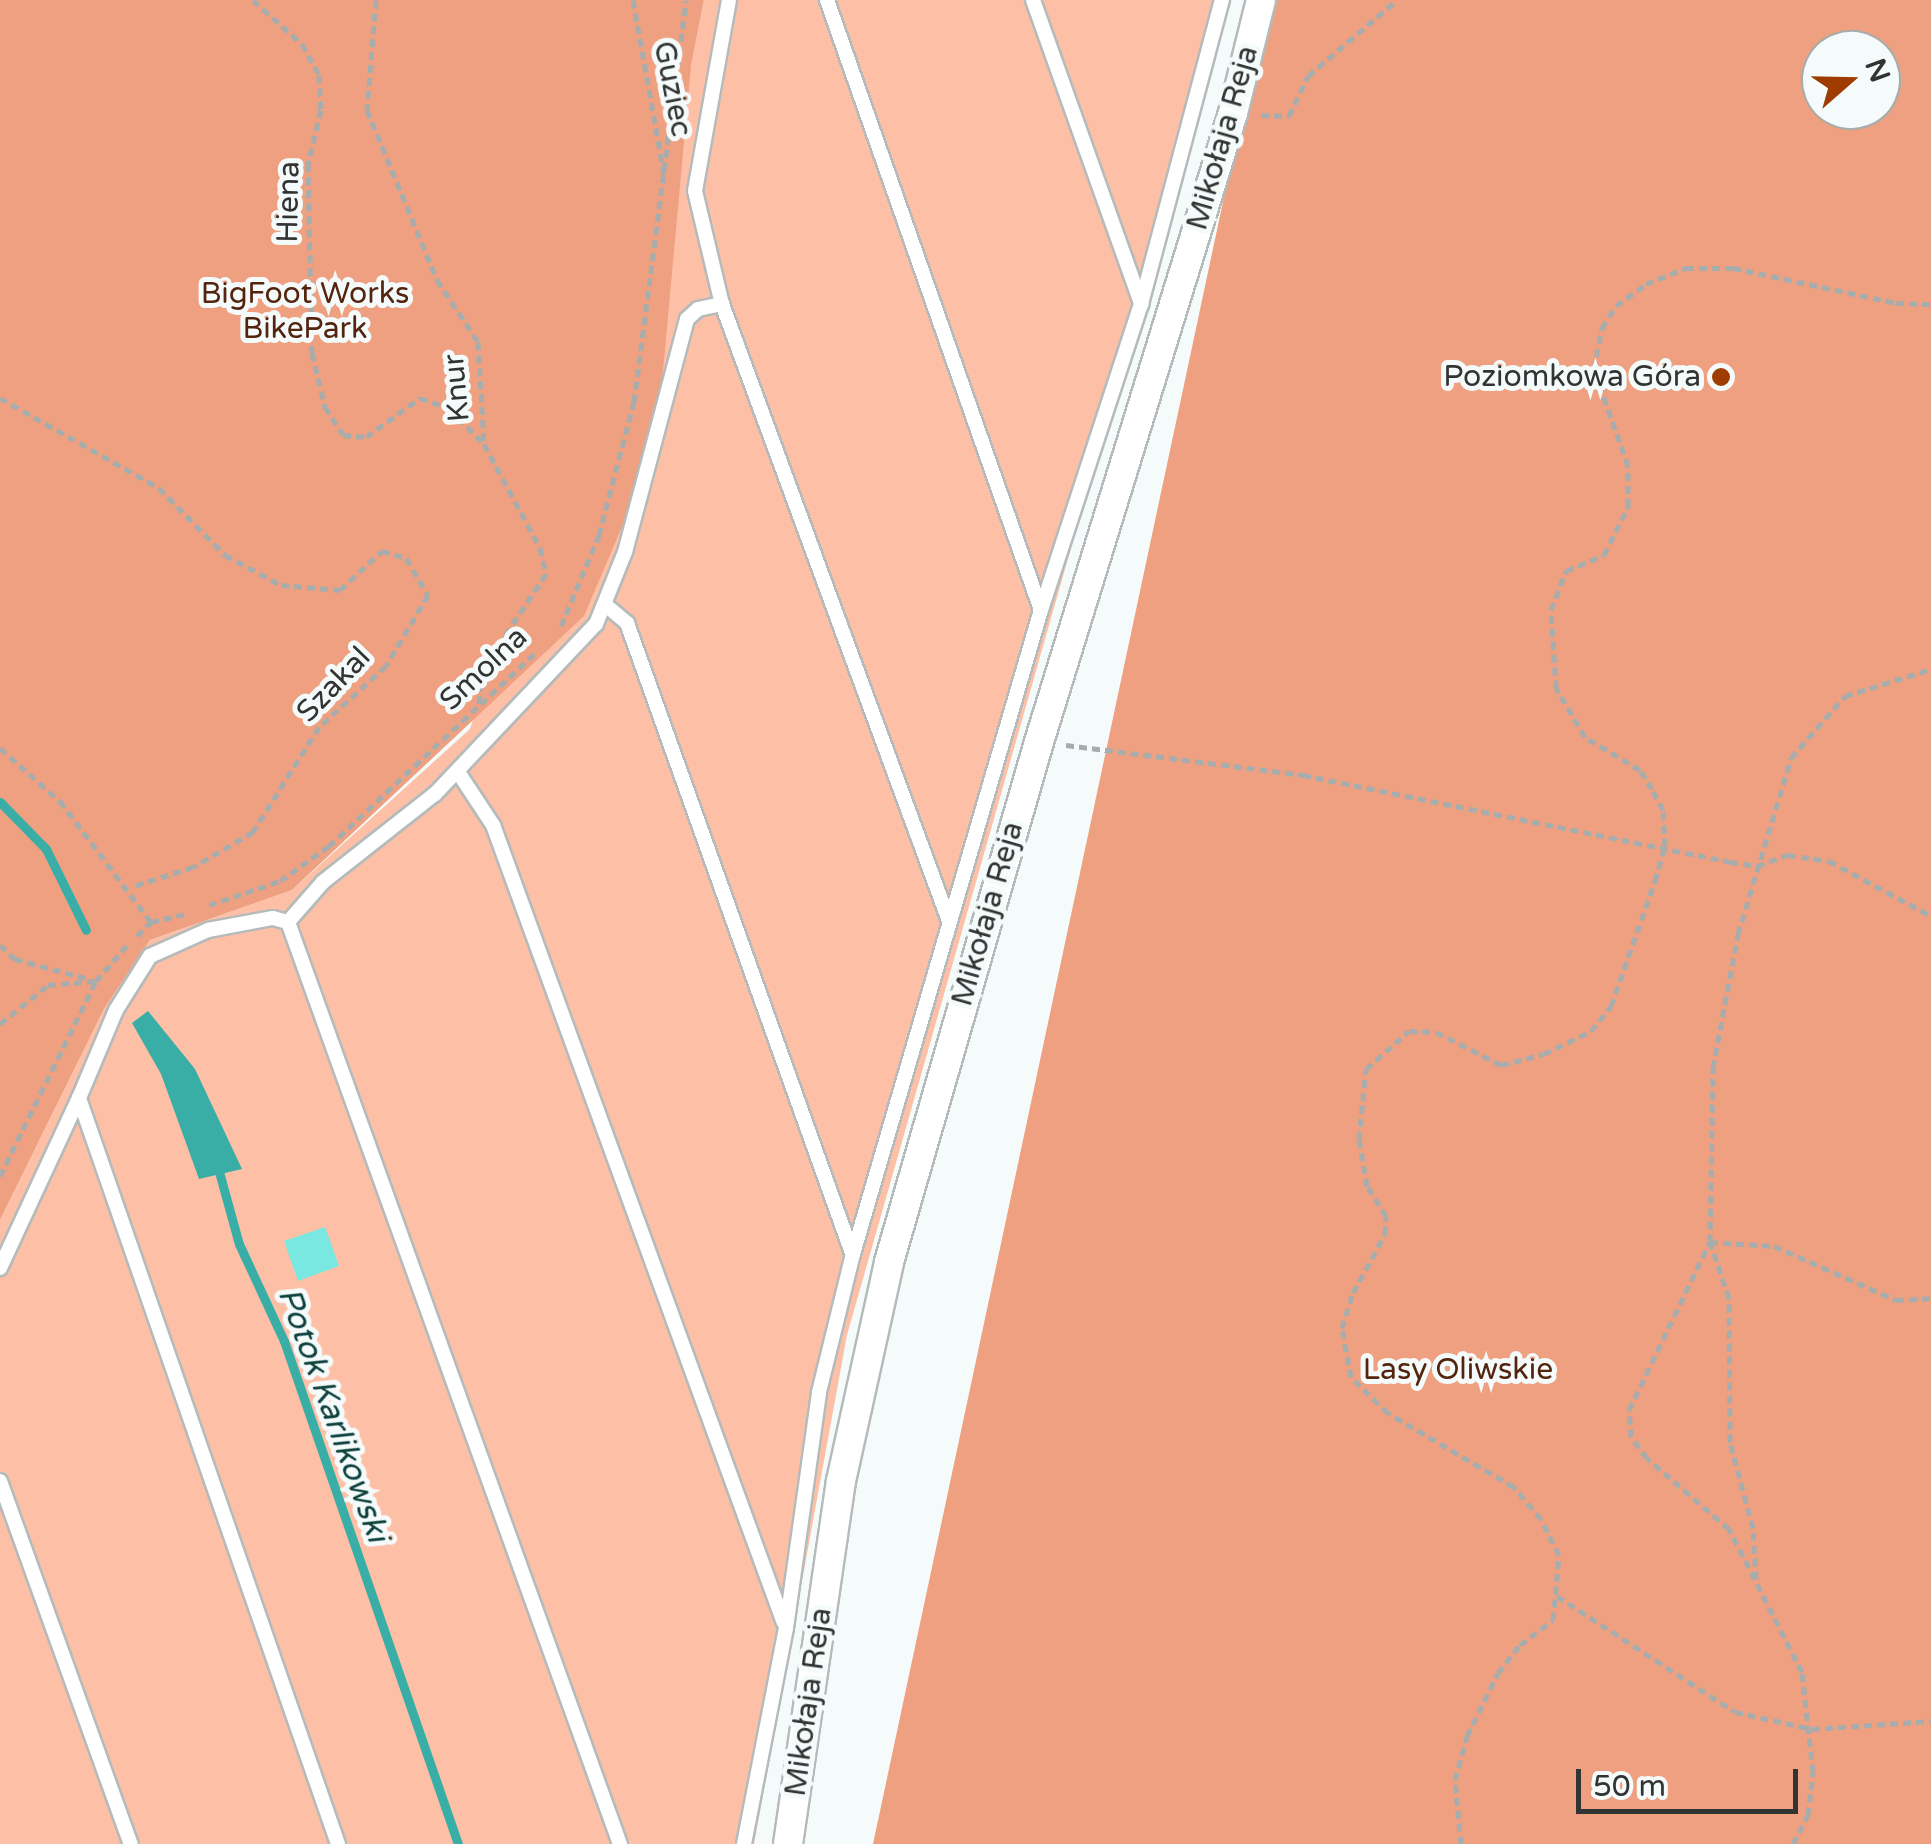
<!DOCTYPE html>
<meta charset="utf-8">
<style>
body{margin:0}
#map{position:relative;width:1931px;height:1844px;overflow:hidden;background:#f4fbfa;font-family:"Varela Round",sans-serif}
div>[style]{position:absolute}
.green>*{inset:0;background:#fdc0a7}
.forest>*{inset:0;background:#eea080}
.water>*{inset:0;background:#38aea7}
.stream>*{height:9px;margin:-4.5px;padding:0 4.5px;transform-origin:4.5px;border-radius:4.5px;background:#38aea7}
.building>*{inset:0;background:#79e8e0}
.path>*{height:5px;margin-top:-2.5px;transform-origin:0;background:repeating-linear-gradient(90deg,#a7acac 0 8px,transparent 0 13px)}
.roads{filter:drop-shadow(2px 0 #b4bbba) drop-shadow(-2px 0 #b4bbba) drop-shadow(0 2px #b4bbba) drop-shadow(0 -2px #b4bbba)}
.service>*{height:14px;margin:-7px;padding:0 7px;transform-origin:7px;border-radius:7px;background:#fff}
.minor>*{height:28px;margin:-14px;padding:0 14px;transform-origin:14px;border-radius:14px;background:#fff}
.dots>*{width:28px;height:28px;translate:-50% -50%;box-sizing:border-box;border:5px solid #f4fbfa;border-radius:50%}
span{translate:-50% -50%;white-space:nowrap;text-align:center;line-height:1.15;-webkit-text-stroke:10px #f4fbfa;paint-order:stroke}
.street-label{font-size:30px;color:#323434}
.park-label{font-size:30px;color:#55240e}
.poi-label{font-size:30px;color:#323434}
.right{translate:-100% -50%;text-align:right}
.water-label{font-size:32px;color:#0d413e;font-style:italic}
.north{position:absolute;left:1801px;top:30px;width:100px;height:100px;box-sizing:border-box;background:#f4fbfa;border:2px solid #a6abab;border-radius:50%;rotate:70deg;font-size:28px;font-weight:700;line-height:40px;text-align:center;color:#323434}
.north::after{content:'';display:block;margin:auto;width:35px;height:45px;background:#9f3c01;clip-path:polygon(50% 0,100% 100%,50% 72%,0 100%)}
.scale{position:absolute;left:1576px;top:1769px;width:222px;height:45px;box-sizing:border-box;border:5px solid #323434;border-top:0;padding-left:12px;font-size:30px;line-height:35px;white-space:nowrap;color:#323434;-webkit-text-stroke:8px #f4fbfa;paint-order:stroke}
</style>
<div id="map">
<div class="green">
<i style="clip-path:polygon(704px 0,1227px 0,847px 1335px,754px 1844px,0 1844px,0 1220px,104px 1009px,150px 940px,292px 890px,470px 729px,691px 66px)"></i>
</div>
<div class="forest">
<i style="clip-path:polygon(0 0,704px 0,691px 66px,662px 382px,636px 494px,584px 616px,292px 890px,150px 940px,104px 1009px,0 1220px)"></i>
<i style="clip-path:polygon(evenodd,1266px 0,1931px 0,1931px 1844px,873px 1844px,1266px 0,1821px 50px,1881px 50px,1881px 110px,1821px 110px,1821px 50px)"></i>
</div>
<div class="water">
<i style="clip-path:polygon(148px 1011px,195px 1069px,242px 1169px,199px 1179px,161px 1074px,132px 1023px)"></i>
</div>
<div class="stream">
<i style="left:0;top:802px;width:66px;rotate:45.6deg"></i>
<i style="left:46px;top:849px;width:90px;rotate:63.7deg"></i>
<i style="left:218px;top:1168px;width:79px;rotate:74.6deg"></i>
<i style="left:239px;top:1244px;width:107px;rotate:65.1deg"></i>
<i style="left:284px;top:1341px;width:532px;rotate:70.92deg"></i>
</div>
<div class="building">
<i style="clip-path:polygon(325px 1227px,339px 1266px,298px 1281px,284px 1241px)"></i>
</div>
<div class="path">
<i style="left:253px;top:0;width:66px;rotate:41.9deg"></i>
<i style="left:302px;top:44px;width:35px;rotate:61deg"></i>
<i style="left:319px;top:75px;width:35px;rotate:87deg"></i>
<i style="left:321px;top:110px;width:56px;rotate:103.5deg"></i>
<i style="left:308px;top:164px;width:189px;rotate:88.8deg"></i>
<i style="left:312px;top:353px;width:56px;rotate:76.5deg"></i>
<i style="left:325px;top:407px;width:33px;rotate:57deg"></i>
<i style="left:343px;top:435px;width:23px;rotate:5deg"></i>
<i style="left:366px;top:437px;width:67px;rotate:-35.8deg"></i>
<i style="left:420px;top:398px;width:31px;rotate:19deg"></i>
<i style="left:449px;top:408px;width:47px;rotate:45.9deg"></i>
<i style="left:376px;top:0;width:110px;rotate:94.7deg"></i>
<i style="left:367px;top:110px;width:184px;rotate:67.6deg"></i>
<i style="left:437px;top:280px;width:74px;rotate:56.5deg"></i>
<i style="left:478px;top:342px;width:102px;rotate:86.6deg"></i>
<i style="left:484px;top:444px;width:118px;rotate:61.7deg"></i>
<i style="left:540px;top:548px;width:27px;rotate:77deg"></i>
<i style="left:546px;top:574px;width:115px;rotate:123.7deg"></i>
<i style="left:482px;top:670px;width:35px;rotate:95deg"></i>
<i style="left:633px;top:0;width:182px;rotate:79.9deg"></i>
<i style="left:1261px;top:115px;width:28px;rotate:2deg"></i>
<i style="left:1289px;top:116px;width:44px;rotate:-64.6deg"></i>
<i style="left:1308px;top:76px;width:117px;rotate:-40.5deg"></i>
<i style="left:0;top:398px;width:183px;rotate:29.5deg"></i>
<i style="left:159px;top:488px;width:94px;rotate:45.4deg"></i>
<i style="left:225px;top:555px;width:64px;rotate:28.2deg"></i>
<i style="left:281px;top:585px;width:59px;rotate:4.8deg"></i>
<i style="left:340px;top:590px;width:57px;rotate:-42.9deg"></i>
<i style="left:382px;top:551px;width:25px;rotate:16deg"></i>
<i style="left:406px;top:558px;width:43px;rotate:59.3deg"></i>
<i style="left:428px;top:595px;width:82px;rotate:120.6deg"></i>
<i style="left:386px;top:666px;width:91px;rotate:137.7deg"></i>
<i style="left:319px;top:727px;width:124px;rotate:122.2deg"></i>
<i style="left:253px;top:832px;width:69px;rotate:149.7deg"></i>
<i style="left:193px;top:867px;width:65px;rotate:162.1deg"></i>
<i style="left:561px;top:626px;width:99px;rotate:-67.3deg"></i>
<i style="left:599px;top:535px;width:138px;rotate:-75.3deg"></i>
<i style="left:634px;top:402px;width:405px;rotate:-82.6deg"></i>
<i style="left:1066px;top:745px;width:239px;rotate:7.2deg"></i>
<i style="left:1303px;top:775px;width:436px;rotate:11.5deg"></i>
<i style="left:1730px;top:862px;width:27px;rotate:8deg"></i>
<i style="left:1757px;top:866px;width:33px;rotate:-20deg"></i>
<i style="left:1788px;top:855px;width:41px;rotate:8.3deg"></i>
<i style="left:1829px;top:861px;width:116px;rotate:28.3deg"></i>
<i style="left:0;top:748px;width:80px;rotate:41.5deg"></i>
<i style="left:60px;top:801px;width:151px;rotate:53.1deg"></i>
<i style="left:209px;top:905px;width:75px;rotate:-18.7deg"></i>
<i style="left:280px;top:881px;width:60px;rotate:-35.5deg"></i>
<i style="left:329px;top:846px;width:284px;rotate:-43.1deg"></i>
<i style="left:137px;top:936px;width:20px;rotate:-45deg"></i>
<i style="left:151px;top:922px;width:35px;rotate:-13deg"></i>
<i style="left:0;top:945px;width:21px;rotate:43deg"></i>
<i style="left:15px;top:959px;width:77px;rotate:15.1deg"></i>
<i style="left:0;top:1024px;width:62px;rotate:-39.1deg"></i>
<i style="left:48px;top:985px;width:48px;rotate:-4.8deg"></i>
<i style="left:0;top:1176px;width:217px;rotate:-63.8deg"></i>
<i style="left:96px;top:981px;width:50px;rotate:-49deg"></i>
<i style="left:1756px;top:1579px;width:51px;rotate:-93.4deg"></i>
<i style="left:1753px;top:1528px;width:89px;rotate:-105deg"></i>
<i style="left:1730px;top:1442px;width:144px;rotate:-90.4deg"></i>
<i style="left:1729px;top:1298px;width:59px;rotate:-108.7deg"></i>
<i style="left:1710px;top:1242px;width:64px;rotate:3.6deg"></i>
<i style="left:1774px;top:1246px;width:133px;rotate:23.9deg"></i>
<i style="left:1896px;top:1300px;width:35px;rotate:-3deg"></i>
<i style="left:1557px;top:1596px;width:212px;rotate:33.1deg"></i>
<i style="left:1735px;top:1712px;width:79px;rotate:12.4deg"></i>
<i style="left:1812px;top:1729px;width:119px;rotate:-3.8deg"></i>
<i style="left:1461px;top:1844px;width:64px;rotate:-95.4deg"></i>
<i style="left:1455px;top:1780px;width:46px;rotate:-74.7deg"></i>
<i style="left:1467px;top:1736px;width:70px;rotate:-63.8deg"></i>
<i style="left:1498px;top:1673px;width:36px;rotate:-52deg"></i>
<i style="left:1520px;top:1645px;width:41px;rotate:-37.1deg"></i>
<i style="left:1553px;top:1620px;width:65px;rotate:-84.7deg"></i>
<i style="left:1559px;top:1555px;width:40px;rotate:-116.6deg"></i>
<i style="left:1541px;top:1519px;width:42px;rotate:-130.2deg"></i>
<i style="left:1514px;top:1487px;width:146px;rotate:-149.6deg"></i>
<i style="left:1388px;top:1413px;width:52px;rotate:-135.8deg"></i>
<i style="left:1351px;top:1377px;width:50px;rotate:-100.4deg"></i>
<i style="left:1342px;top:1328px;width:37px;rotate:-73deg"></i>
<i style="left:1353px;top:1293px;width:67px;rotate:-61.5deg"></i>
<i style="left:1385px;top:1234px;width:18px;rotate:-87deg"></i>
<i style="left:1386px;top:1216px;width:36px;rotate:-122deg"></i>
<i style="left:1367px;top:1186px;width:48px;rotate:-99.7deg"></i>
<i style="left:1359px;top:1139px;width:70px;rotate:-84.3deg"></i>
<i style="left:1366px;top:1069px;width:57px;rotate:-41.5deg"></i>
<i style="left:1409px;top:1031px;width:27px;rotate:2deg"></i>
<i style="left:1436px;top:1032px;width:73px;rotate:26.9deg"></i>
<i style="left:1501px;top:1065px;width:44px;rotate:-14.3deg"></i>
<i style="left:1544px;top:1054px;width:52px;rotate:-26.1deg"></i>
<i style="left:1591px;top:1031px;width:32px;rotate:-51deg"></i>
<i style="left:1611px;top:1006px;width:133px;rotate:-70.6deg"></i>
<i style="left:1655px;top:881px;width:36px;rotate:-74deg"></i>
<i style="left:1665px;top:846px;width:36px;rotate:-93deg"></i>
<i style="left:1663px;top:810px;width:24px;rotate:-118deg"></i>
<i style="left:1652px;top:789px;width:22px;rotate:-122deg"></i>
<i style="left:1640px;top:770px;width:64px;rotate:-149deg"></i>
<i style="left:1585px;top:737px;width:57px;rotate:-120.6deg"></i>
<i style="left:1556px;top:688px;width:78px;rotate:-93.7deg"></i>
<i style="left:1551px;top:610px;width:42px;rotate:-69deg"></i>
<i style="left:1566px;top:571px;width:41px;rotate:-22.8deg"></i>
<i style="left:1604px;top:555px;width:54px;rotate:-63.4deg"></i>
<i style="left:1628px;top:507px;width:41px;rotate:-90deg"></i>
<i style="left:1628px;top:466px;width:103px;rotate:-109.3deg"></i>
<i style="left:1594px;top:369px;width:42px;rotate:-79deg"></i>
<i style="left:1602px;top:328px;width:26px;rotate:-58deg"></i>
<i style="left:1616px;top:306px;width:37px;rotate:-36deg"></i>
<i style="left:1646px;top:284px;width:43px;rotate:-21.8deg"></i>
<i style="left:1686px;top:268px;width:47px"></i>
<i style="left:1733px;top:268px;width:167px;rotate:12.1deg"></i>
<i style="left:1896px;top:303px;width:35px;rotate:2deg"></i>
<i style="left:1793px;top:1844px;width:33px;rotate:-63deg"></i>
<i style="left:1808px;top:1815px;width:43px;rotate:-83.4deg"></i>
<i style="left:1813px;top:1772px;width:101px;rotate:-96.3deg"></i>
<i style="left:1802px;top:1672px;width:161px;rotate:-117deg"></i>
<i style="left:1729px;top:1529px;width:108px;rotate:-139.1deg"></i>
<i style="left:1647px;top:1458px;width:26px;rotate:-127deg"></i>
<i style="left:1631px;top:1437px;width:27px;rotate:-94deg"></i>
<i style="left:1629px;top:1410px;width:187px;rotate:-64.3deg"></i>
<i style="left:1710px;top:1242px;width:174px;rotate:-89deg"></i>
<i style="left:1713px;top:1068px;width:136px;rotate:-79.4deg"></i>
<i style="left:1738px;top:934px;width:184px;rotate:-73.2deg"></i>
<i style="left:1791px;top:758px;width:82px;rotate:-48.9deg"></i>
<i style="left:1845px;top:696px;width:90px;rotate:-17.4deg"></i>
</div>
<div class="roads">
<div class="service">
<i style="left:729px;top:0;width:194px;rotate:100.1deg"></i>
<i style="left:695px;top:191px;width:116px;rotate:76.6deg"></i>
<i style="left:722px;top:304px;width:657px;rotate:69.8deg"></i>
<i style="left:827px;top:0;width:646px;rotate:70.67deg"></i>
<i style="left:1033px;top:0;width:323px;rotate:70.4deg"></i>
<i style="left:608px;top:607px;width:25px;rotate:40deg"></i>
<i style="left:627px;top:623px;width:669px;rotate:70.35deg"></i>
<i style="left:458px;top:772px;width:64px;rotate:56.6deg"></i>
<i style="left:493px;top:825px;width:849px;rotate:69.97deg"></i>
<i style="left:288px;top:922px;width:980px;rotate:70.2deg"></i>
<i style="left:0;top:1268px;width:187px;rotate:-65.1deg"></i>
<i style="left:0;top:1481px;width:386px;rotate:70.2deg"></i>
<i style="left:338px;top:1844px;width:790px;rotate:-109.15deg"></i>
<i style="left:79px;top:1098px;width:95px;rotate:-67.2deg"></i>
<i style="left:116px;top:1010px;width:64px;rotate:-57.8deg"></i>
<i style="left:150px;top:956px;width:64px;rotate:-24.1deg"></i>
<i style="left:208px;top:930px;width:66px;rotate:-10.5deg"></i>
<i style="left:273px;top:918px;width:16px;rotate:15deg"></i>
<i style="left:288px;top:922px;width:53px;rotate:-48.8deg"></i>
<i style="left:323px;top:882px;width:142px;rotate:-38.2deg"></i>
<i style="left:435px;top:794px;width:234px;rotate:-46.6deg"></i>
<i style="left:596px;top:624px;width:78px;rotate:-68.1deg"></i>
<i style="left:625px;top:552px;width:241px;rotate:-75.1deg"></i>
<i style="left:687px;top:319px;width:15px;rotate:-42deg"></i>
<i style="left:698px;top:309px;width:25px;rotate:-12deg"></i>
<i style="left:744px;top:1844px;width:220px;rotate:-79deg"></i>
<i style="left:786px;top:1628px;width:238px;rotate:-82deg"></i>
<i style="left:819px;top:1392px;width:142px;rotate:-76.2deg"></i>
<i style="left:853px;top:1254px;width:671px;rotate:-73.73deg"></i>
<i style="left:1041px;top:610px;width:322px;rotate:-71.9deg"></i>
<i style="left:1141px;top:304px;width:315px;rotate:-75.1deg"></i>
</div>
<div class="minor">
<i style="left:788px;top:1844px;width:367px;rotate:-81.7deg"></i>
<i style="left:841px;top:1481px;width:224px;rotate:-77.6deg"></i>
<i style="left:889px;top:1262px;width:541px;rotate:-73.91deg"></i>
<i style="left:1039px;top:742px;width:658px;rotate:-72.86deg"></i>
<i style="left:1233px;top:113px;width:116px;rotate:-76.1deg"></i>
</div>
</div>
<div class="dots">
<i style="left:1721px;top:377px;background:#9f3c01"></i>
</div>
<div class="street-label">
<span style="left:672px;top:89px;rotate:79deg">Guziec</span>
<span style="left:1223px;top:138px;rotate:-74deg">Mikołaja Reja</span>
<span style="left:289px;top:202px;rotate:-89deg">Hiena</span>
<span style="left:457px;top:388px;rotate:-95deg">Knur</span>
<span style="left:484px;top:669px;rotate:-43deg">Smolna</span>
<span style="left:334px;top:685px;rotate:-46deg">Szakal</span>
<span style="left:988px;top:914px;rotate:-74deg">Mikołaja Reja</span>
<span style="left:809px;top:1702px;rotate:-82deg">Mikołaja Reja</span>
</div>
<div class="park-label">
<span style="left:305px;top:311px">BigFoot Works<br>BikePark</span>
<span style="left:1458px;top:1370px">Lasy Oliwskie</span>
</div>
<div class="poi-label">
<span class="right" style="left:1701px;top:377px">Poziomkowa Góra</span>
</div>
<div class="water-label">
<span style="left:333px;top:1415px;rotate:70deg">Potok Karlikowski</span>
</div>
<div class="north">N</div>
<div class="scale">50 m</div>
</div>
